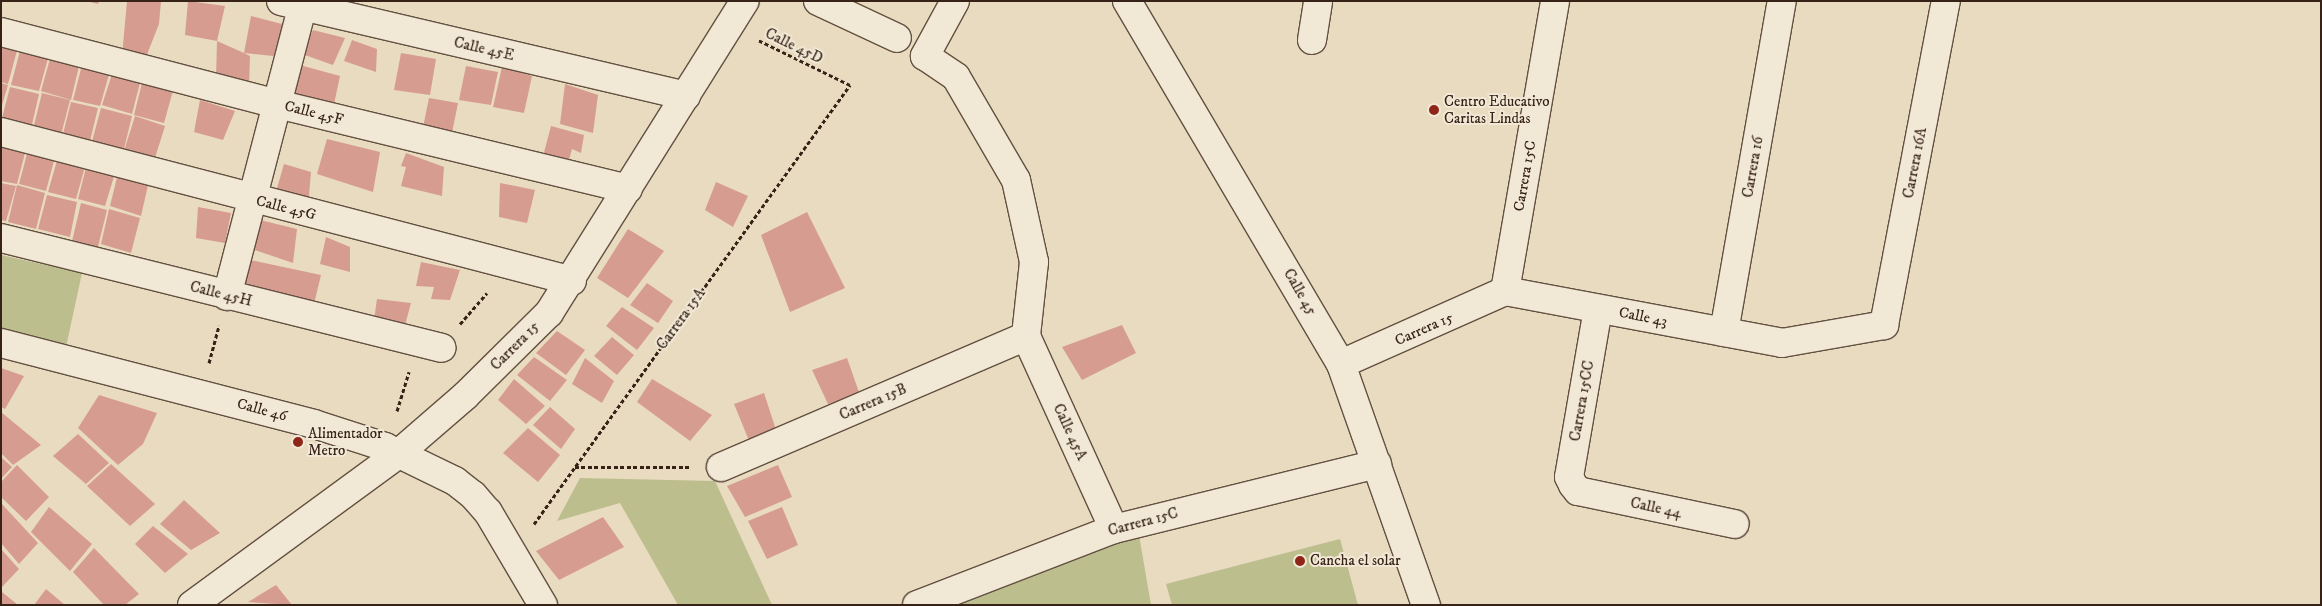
<!DOCTYPE html>
<style>
body{margin:0}
#map{position:relative;width:2322px;height:606px;overflow:hidden;background:#e9dbc0;font-family:"IM FELL DW Pica",serif}
div>[style]{position:absolute}
.green>*{inset:0;background:#bcbe8e}
.building>*{inset:0;background:#d79c90}
.path>*{height:3px;margin-top:-1.5px;transform-origin:0;background:repeating-linear-gradient(90deg,#362216 0 4px,transparent 0 6.5px)}
.roads{filter:drop-shadow(1px 0 #635040) drop-shadow(-1px 0 #635040) drop-shadow(0 1px #635040) drop-shadow(0 -1px #635040)}
.minor>*{height:28px;margin:-14px;padding:0 14px;transform-origin:14px;border-radius:14px;background:#f1e8d6}
.dots>*{width:14px;height:14px;translate:-50% -50%;box-sizing:border-box;border:2px solid #f1e8d6;border-radius:50%}
span{translate:-50% -50%;white-space:nowrap;text-align:center;line-height:1.15;-webkit-text-stroke:4px #f1e8d6;paint-order:stroke}
.street-label{font-size:15px;color:#362216}
.poi-label{font-size:15px;color:#362216}
.left{translate:0 -50%;text-align:left}
.frame{position:absolute;inset:0;border:2px solid #362216;pointer-events:none}
</style>
<div id="map">
<div class="green">
<i style="clip-path:polygon(1px 255px,82px 273px,66px 347px,1px 331px)"></i>
<i style="clip-path:polygon(580px 478px,715px 481px,772px 605px,678px 605px,620px 503px,557px 521px)"></i>
<i style="clip-path:polygon(1139px 535px,1151px 605px,944px 605px)"></i>
<i style="clip-path:polygon(1340px 539px,1358px 605px,1172px 605px,1166px 584px)"></i>
</div>
<div class="building">
<i style="clip-path:polygon(86px 1px,99px 1px,98px 4px)"></i>
<i style="clip-path:polygon(127px 1px,161px 1px,159px 24px,146px 57px,122px 56px)"></i>
<i style="clip-path:polygon(188px 1px,225px 6px,217px 41px,185px 35px)"></i>
<i style="clip-path:polygon(251px 16px,286px 25px,283px 57px,244px 53px,250px 56px,249px 89px,216px 78px,217px 41px,244px 53px)"></i>
<i style="clip-path:polygon(313px 30px,345px 38px,333px 65px,302px 54px)"></i>
<i style="clip-path:polygon(352px 40px,377px 49px,376px 72px,344px 61px)"></i>
<i style="clip-path:polygon(1px 43px,18px 47px,8px 84px,1px 82px)"></i>
<i style="clip-path:polygon(21px 47px,49px 55px,39px 91px,11px 85px)"></i>
<i style="clip-path:polygon(401px 53px,436px 59px,430px 95px,394px 90px)"></i>
<i style="clip-path:polygon(51px 55px,80px 62px,71px 100px,41px 91px)"></i>
<i style="clip-path:polygon(296px 64px,340px 76px,333px 109px,292px 100px)"></i>
<i style="clip-path:polygon(82px 65px,110px 71px,100px 106px,73px 100px)"></i>
<i style="clip-path:polygon(466px 66px,498px 72px,491px 105px,459px 100px)"></i>
<i style="clip-path:polygon(502px 67px,532px 76px,524px 113px,493px 107px)"></i>
<i style="clip-path:polygon(113px 71px,141px 79px,132px 114px,102px 105px)"></i>
<i style="clip-path:polygon(143px 79px,174px 87px,164px 123px,134px 115px)"></i>
<i style="clip-path:polygon(1px 83px,8px 85px,2px 105px,1px 105px)"></i>
<i style="clip-path:polygon(565px 84px,598px 95px,593px 133px,560px 124px)"></i>
<i style="clip-path:polygon(10px 87px,39px 94px,31px 129px,1px 122px)"></i>
<i style="clip-path:polygon(42px 93px,70px 100px,61px 135px,33px 129px)"></i>
<i style="clip-path:polygon(429px 98px,458px 103px,451px 138px,422px 132px)"></i>
<i style="clip-path:polygon(200px 100px,235px 111px,223px 140px,194px 132px)"></i>
<i style="clip-path:polygon(71px 102px,98px 108px,90px 141px,63px 134px)"></i>
<i style="clip-path:polygon(101px 108px,132px 116px,123px 153px,91px 145px)"></i>
<i style="clip-path:polygon(135px 116px,165px 126px,154px 161px,124px 151px)"></i>
<i style="clip-path:polygon(551px 126px,584px 135px,581px 153px,572px 149px,567px 167px,542px 160px)"></i>
<i style="clip-path:polygon(327px 139px,380px 152px,373px 192px,317px 174px)"></i>
<i style="clip-path:polygon(1px 143px,26px 149px,17px 184px,1px 181px)"></i>
<i style="clip-path:polygon(28px 150px,55px 157px,46px 191px,19px 184px)"></i>
<i style="clip-path:polygon(406px 153px,444px 167px,442px 196px,401px 186px,406px 167px,401px 166px)"></i>
<i style="clip-path:polygon(58px 157px,86px 163px,76px 199px,48px 192px)"></i>
<i style="clip-path:polygon(87px 164px,116px 170px,105px 206px,78px 199px)"></i>
<i style="clip-path:polygon(284px 164px,311px 172px,308px 207px,275px 195px)"></i>
<i style="clip-path:polygon(118px 173px,149px 181px,141px 216px,110px 206px)"></i>
<i style="clip-path:polygon(716px 182px,748px 196px,733px 227px,705px 210px)"></i>
<i style="clip-path:polygon(1px 183px,16px 186px,6px 221px,1px 220px)"></i>
<i style="clip-path:polygon(500px 183px,535px 190px,527px 223px,499px 217px)"></i>
<i style="clip-path:polygon(17px 185px,45px 193px,36px 229px,8px 222px)"></i>
<i style="clip-path:polygon(47px 195px,77px 202px,70px 237px,38px 229px)"></i>
<i style="clip-path:polygon(81px 203px,107px 210px,95px 259px,69px 254px)"></i>
<i style="clip-path:polygon(198px 207px,231px 213px,225px 243px,196px 238px)"></i>
<i style="clip-path:polygon(109px 209px,140px 218px,131px 253px,101px 244px)"></i>
<i style="clip-path:polygon(807px 212px,845px 288px,790px 312px,761px 235px)"></i>
<i style="clip-path:polygon(260px 220px,297px 229px,293px 263px,249px 248px)"></i>
<i style="clip-path:polygon(628px 229px,664px 251px,628px 298px,597px 278px)"></i>
<i style="clip-path:polygon(326px 237px,350px 247px,350px 272px,320px 264px)"></i>
<i style="clip-path:polygon(246px 259px,321px 275px,314px 304px,240px 286px)"></i>
<i style="clip-path:polygon(421px 262px,460px 270px,450px 300px,431px 299px,434px 287px,416px 286px)"></i>
<i style="clip-path:polygon(647px 283px,673px 301px,658px 323px,630px 305px)"></i>
<i style="clip-path:polygon(377px 299px,411px 303px,404px 329px,374px 320px)"></i>
<i style="clip-path:polygon(622px 307px,654px 328px,637px 350px,606px 326px)"></i>
<i style="clip-path:polygon(1122px 325px,1136px 353px,1082px 380px,1062px 347px)"></i>
<i style="clip-path:polygon(557px 331px,585px 350px,566px 375px,536px 353px)"></i>
<i style="clip-path:polygon(612px 337px,634px 355px,617px 375px,594px 356px)"></i>
<i style="clip-path:polygon(534px 357px,567px 380px,550px 401px,517px 375px)"></i>
<i style="clip-path:polygon(585px 358px,614px 381px,602px 403px,572px 384px)"></i>
<i style="clip-path:polygon(847px 358px,860px 395px,828px 404px,812px 370px)"></i>
<i style="clip-path:polygon(1px 368px,24px 376px,5px 409px,1px 407px)"></i>
<i style="clip-path:polygon(514px 379px,545px 406px,526px 424px,498px 400px)"></i>
<i style="clip-path:polygon(652px 379px,712px 415px,690px 441px,637px 402px)"></i>
<i style="clip-path:polygon(764px 393px,777px 433px,750px 443px,734px 404px)"></i>
<i style="clip-path:polygon(99px 395px,157px 413px,143px 444px,118px 465px,78px 428px)"></i>
<i style="clip-path:polygon(550px 407px,575px 429px,561px 449px,533px 425px)"></i>
<i style="clip-path:polygon(1px 412px,41px 445px,13px 465px,1px 453px)"></i>
<i style="clip-path:polygon(528px 428px,560px 455px,538px 482px,503px 453px)"></i>
<i style="clip-path:polygon(78px 434px,109px 463px,86px 484px,53px 456px)"></i>
<i style="clip-path:polygon(1px 457px,12px 467px,1px 479px)"></i>
<i style="clip-path:polygon(111px 464px,155px 504px,130px 526px,87px 486px)"></i>
<i style="clip-path:polygon(17px 465px,49px 497px,26px 521px,1px 497px,1px 482px)"></i>
<i style="clip-path:polygon(778px 465px,792px 497px,745px 517px,727px 486px)"></i>
<i style="clip-path:polygon(184px 500px,220px 533px,191px 550px,160px 524px)"></i>
<i style="clip-path:polygon(1px 503px,38px 543px,19px 564px,1px 543px)"></i>
<i style="clip-path:polygon(49px 507px,92px 544px,70px 571px,31px 532px)"></i>
<i style="clip-path:polygon(782px 507px,798px 545px,767px 559px,748px 521px)"></i>
<i style="clip-path:polygon(603px 517px,624px 547px,559px 580px,536px 551px)"></i>
<i style="clip-path:polygon(153px 526px,188px 554px,165px 573px,135px 544px)"></i>
<i style="clip-path:polygon(94px 548px,139px 594px,125px 605px,104px 605px,73px 572px)"></i>
<i style="clip-path:polygon(1px 549px,19px 569px,1px 588px)"></i>
<i style="clip-path:polygon(276px 585px,292px 605px,248px 602px)"></i>
<i style="clip-path:polygon(46px 589px,65px 605px,34px 605px)"></i>
<i style="clip-path:polygon(2px 592px,18px 605px,1px 605px)"></i>
</div>
<div class="path">
<i style="left:460px;top:324px;width:41px;rotate:-48.9deg"></i>
<i style="left:209px;top:363px;width:39px;rotate:-75deg"></i>
<i style="left:397px;top:411px;width:41px;rotate:-72.9deg"></i>
<i style="left:575px;top:467px;width:115px"></i>
<i style="left:534px;top:524px;width:541px;rotate:-54.25deg"></i>
<i style="left:850px;top:85px;width:102px;rotate:-153.9deg"></i>
</div>
<div class="roads">
<div class="minor">
<i style="left:281px;top:1px;width:416px;rotate:13.2deg"></i>
<i style="left:818px;top:1px;width:87px;rotate:25.1deg"></i>
<i style="left:955px;top:1px;width:63px;rotate:118.6deg"></i>
<i style="left:925px;top:56px;width:37px;rotate:34deg"></i>
<i style="left:956px;top:77px;width:119px;rotate:59.8deg"></i>
<i style="left:1016px;top:180px;width:84px;rotate:77.6deg"></i>
<i style="left:1034px;top:262px;width:74px;rotate:96.2deg"></i>
<i style="left:1127px;top:1px;width:421px;rotate:59.5deg"></i>
<i style="left:1341px;top:364px;width:256px;rotate:70.6deg"></i>
<i style="left:1px;top:32px;width:285px;rotate:14.6deg"></i>
<i style="left:277px;top:104px;width:361px;rotate:13.6deg"></i>
<i style="left:1312px;top:40px;width:39px;rotate:-81deg"></i>
<i style="left:1px;top:132px;width:590px;rotate:14.62deg"></i>
<i style="left:1px;top:238px;width:454px;rotate:14deg"></i>
<i style="left:1505px;top:291px;width:282px;rotate:10.6deg"></i>
<i style="left:1782px;top:343px;width:104px;rotate:-10deg"></i>
<i style="left:1884px;top:325px;width:330px;rotate:-79.2deg"></i>
<i style="left:1505px;top:291px;width:294px;rotate:-80.2deg"></i>
<i style="left:227px;top:296px;width:305px;rotate:-75.4deg"></i>
<i style="left:1598px;top:309px;width:170px;rotate:99.8deg"></i>
<i style="left:1569px;top:477px;width:9px;rotate:63deg"></i>
<i style="left:1573px;top:485px;width:8px;rotate:50deg"></i>
<i style="left:1578px;top:491px;width:160px;rotate:11.9deg"></i>
<i style="left:1724px;top:332px;width:336px;rotate:-80.1deg"></i>
<i style="left:1026px;top:336px;width:212px;rotate:65.5deg"></i>
<i style="left:1px;top:343px;width:323px;rotate:14.5deg"></i>
<i style="left:314px;top:424px;width:75px;rotate:17.9deg"></i>
<i style="left:385px;top:447px;width:78px;rotate:25.9deg"></i>
<i style="left:455px;top:481px;width:23px;rotate:38deg"></i>
<i style="left:473px;top:495px;width:23px;rotate:49deg"></i>
<i style="left:488px;top:512px;width:108px;rotate:59.4deg"></i>
<i style="left:1341px;top:364px;width:180px;rotate:-24deg"></i>
<i style="left:721px;top:467px;width:332px;rotate:-23.2deg"></i>
<i style="left:192px;top:605px;width:255px;rotate:-36.2deg"></i>
<i style="left:398px;top:454px;width:90px;rotate:-40.9deg"></i>
<i style="left:466px;top:395px;width:117px;rotate:-44.7deg"></i>
<i style="left:549px;top:313px;width:368px;rotate:-57.9deg"></i>
<i style="left:917px;top:605px;width:211px;rotate:-21.1deg"></i>
<i style="left:1114px;top:529px;width:271px;rotate:-13.9deg"></i>
</div>
</div>
<div class="dots">
<i style="left:1434px;top:110px;background:#8f2418"></i>
<i style="left:298px;top:442px;background:#8f2418"></i>
<i style="left:1300px;top:561px;background:#8f2418"></i>
</div>
<div class="street-label">
<span style="left:794px;top:46px;rotate:26deg">Calle 45D</span>
<span style="left:484px;top:49px;rotate:13deg">Calle 45E</span>
<span style="left:314px;top:113px;rotate:14deg">Calle 45F</span>
<span style="left:1915px;top:163px;rotate:-79deg">Carrera 16A</span>
<span style="left:1753px;top:167px;rotate:-80deg">Carrera 16</span>
<span style="left:1525px;top:176px;rotate:-80deg">Carrera 15C</span>
<span style="left:286px;top:208px;rotate:14deg">Calle 45G</span>
<span style="left:1300px;top:292px;rotate:60deg">Calle 45</span>
<span style="left:221px;top:294px;rotate:14deg">Calle 45H</span>
<span style="left:1643px;top:317px;rotate:11deg">Calle 43</span>
<span style="left:681px;top:319px;rotate:-54deg">Carrera 15A</span>
<span style="left:1424px;top:329px;rotate:-24deg">Carrera 15</span>
<span style="left:515px;top:346px;rotate:-45deg">Carrera 15</span>
<span style="left:1582px;top:401px;rotate:-80deg">Carrera 15CC</span>
<span style="left:873px;top:402px;rotate:-23deg">Carrera 15B</span>
<span style="left:262px;top:410px;rotate:15deg">Calle 46</span>
<span style="left:1070px;top:432px;rotate:65deg">Calle 45A</span>
<span style="left:1656px;top:508px;rotate:12deg">Calle 44</span>
<span style="left:1143px;top:522px;rotate:-15deg">Carrera 15C</span>
</div>
<div class="poi-label">
<span class="left" style="left:1444px;top:110px">Centro Educativo<br>Caritas Lindas</span>
<span class="left" style="left:308px;top:442px">Alimentador<br>Metro</span>
<span class="left" style="left:1310px;top:561px">Cancha el solar</span>
</div>
<div class="frame"></div>
</div>
